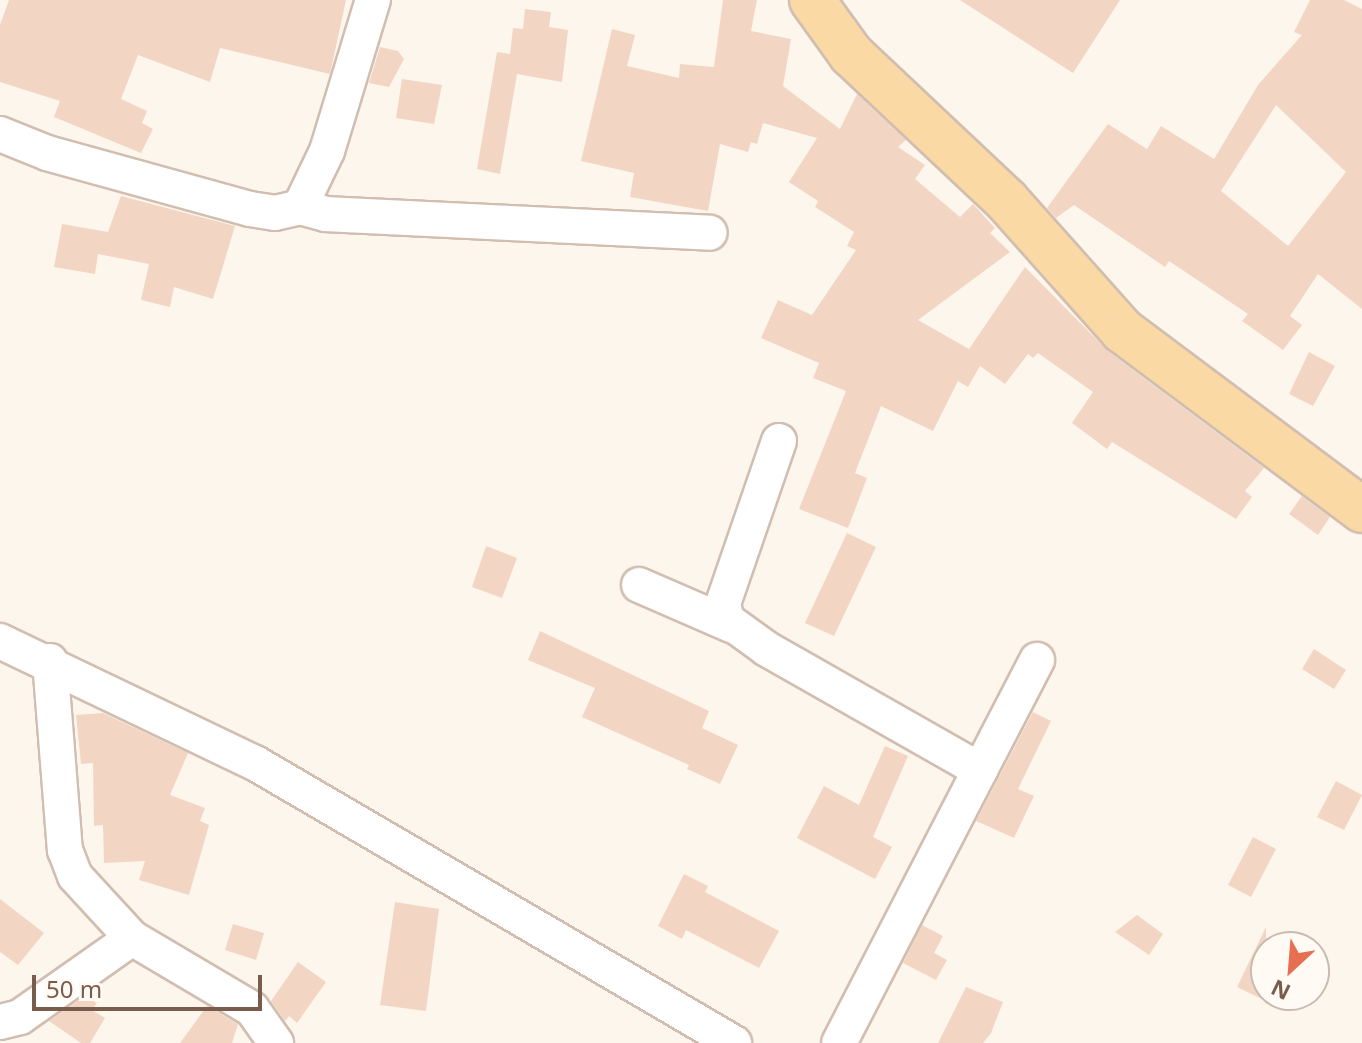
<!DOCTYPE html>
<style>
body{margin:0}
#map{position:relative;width:1362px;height:1043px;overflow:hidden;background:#fdf6ec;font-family:"Noto Sans",sans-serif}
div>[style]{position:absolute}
.building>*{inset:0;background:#f3d5c3}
.roads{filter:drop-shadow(2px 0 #d1beb0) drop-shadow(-2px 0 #d1beb0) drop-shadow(0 2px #d1beb0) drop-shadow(0 -2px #d1beb0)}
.minor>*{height:34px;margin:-17px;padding:0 17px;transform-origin:17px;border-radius:17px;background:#fff}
.major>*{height:44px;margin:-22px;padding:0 22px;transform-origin:22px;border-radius:22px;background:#fbd9a5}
span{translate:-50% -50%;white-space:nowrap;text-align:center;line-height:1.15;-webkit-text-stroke:6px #fffaf3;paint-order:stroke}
.north{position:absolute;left:1250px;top:931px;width:80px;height:80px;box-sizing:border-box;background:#fffaf3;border:2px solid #cabbb1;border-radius:50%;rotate:206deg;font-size:22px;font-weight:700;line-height:32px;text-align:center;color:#7a5c4d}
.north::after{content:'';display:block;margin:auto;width:28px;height:36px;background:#e76f51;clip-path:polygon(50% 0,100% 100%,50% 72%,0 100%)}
.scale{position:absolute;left:32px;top:975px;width:230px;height:36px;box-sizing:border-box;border:4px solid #7a5c4d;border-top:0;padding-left:10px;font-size:24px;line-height:28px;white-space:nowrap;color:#7a5c4d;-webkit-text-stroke:6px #fffaf3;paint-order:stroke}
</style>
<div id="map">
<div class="building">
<i style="clip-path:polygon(9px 0,346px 0,330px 74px,220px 48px,210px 82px,138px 55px,121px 99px,147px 111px,142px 123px,153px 129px,141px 153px,54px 117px,60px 101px,0 82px,0 25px)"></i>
<i style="clip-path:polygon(723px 0,757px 0,751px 31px,791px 39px,783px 86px,840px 129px,857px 94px,906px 140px,898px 147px,925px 165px,915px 179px,960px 217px,973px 204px,995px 228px,990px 233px,1010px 252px,918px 320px,969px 349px,1025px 267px,1108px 351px,1264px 468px,1245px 491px,1252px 497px,1236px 519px,1112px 442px,1107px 449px,1072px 423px,1093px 392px,1038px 353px,1033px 358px,1028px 354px,1005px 384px,980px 366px,968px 387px,958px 381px,933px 431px,881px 406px,855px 473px,867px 478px,848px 528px,799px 509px,846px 391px,813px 378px,819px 363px,761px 338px,778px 300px,812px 315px,856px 250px,847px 246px,854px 232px,815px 207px,818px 201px,789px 182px,817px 138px,763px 123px,757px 144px,751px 142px,748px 152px,720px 144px,708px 211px,630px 197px,634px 173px,581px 161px,612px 29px,635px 35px,627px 66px,679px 78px,680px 64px,714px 67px)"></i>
<i style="clip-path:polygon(960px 0,1120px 0,1073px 73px)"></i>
<i style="clip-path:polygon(evenodd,1310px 0,1344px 0,1362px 9px,1362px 309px,1318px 274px,1290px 316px,1302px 325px,1283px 350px,1242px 321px,1248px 314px,1169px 261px,1165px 267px,1074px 205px,1056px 218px,1047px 208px,1108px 124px,1147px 149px,1161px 126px,1214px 159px,1258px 85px,1302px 35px,1294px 32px,1310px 0,1276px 105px,1346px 172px,1288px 246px,1221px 191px,1276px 105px)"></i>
<i style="clip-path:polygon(525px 9px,551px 12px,549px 27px,568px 30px,562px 82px,517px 74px,500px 174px,477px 169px,497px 52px,510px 54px,513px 28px,523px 29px)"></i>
<i style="clip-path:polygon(380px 47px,398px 51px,404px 59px,389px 87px,369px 83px)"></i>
<i style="clip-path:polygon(402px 79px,442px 85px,434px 124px,396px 118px)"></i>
<i style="clip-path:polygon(121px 196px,235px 226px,213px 299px,174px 287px,170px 307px,141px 300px,149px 264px,98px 254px,95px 274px,54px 267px,62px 224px,108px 232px)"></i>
<i style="clip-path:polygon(1309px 352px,1335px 366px,1313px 406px,1289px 394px)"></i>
<i style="clip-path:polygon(1302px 496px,1330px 517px,1318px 535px,1289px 514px)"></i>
<i style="clip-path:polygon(847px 533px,876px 547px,834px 636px,805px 623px)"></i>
<i style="clip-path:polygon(486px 546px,517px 558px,502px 598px,472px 587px)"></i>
<i style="clip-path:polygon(540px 631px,709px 711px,702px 728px,738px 745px,720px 784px,687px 769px,689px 765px,582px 717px,595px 688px,528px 660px)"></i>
<i style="clip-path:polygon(1314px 649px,1346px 670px,1334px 689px,1302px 669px)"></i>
<i style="clip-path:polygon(1033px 712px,1051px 721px,1018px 789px,1034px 796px,1014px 838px,976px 821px)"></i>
<i style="clip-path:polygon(103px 713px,188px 753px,170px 795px,205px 808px,200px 821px,209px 825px,189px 895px,139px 880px,145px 861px,104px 863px,103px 825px,94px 826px,93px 763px,81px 764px,76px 715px)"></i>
<i style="clip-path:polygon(885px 746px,908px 756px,873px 837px,892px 847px,875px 879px,797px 838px,824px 786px,859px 805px)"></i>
<i style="clip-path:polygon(1336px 781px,1362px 795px,1344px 830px,1317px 817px)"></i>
<i style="clip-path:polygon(1253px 837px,1276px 849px,1251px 897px,1228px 885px)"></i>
<i style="clip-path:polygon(684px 874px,708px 886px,705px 892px,779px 931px,759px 968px,686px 930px,682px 939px,658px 926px)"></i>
<i style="clip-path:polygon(0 899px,44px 933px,18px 965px,0 952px)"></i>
<i style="clip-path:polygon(395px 902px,439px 909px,426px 1011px,380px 1005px)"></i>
<i style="clip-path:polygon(1137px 915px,1163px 934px,1149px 955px,1115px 932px)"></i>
<i style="clip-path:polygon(233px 924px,264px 933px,256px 960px,225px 950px)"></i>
<i style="clip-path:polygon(922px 925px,943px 936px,934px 953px,947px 960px,936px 980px,903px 963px)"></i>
<i style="clip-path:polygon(1266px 927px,1266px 1001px,1237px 987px)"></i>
<i style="clip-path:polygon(298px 962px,326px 982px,297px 1023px,289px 1016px,285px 1021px,271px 1001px)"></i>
<i style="clip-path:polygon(966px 987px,1003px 1002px,991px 1033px,983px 1043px,938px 1043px)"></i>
<i style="clip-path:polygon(85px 996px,97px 1003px,92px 1010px,105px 1018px,90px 1043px,81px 1043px,49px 1021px)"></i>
<i style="clip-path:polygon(207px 1006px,238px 1024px,232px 1043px,180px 1043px)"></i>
</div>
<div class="roads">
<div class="minor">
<i style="left:0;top:134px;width:51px;rotate:22deg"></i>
<i style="left:47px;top:153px;width:211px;rotate:15.4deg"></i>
<i style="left:250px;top:209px;width:25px;rotate:9deg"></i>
<i style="left:275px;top:213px;width:26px;rotate:-13deg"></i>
<i style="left:300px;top:207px;width:27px;rotate:15deg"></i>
<i style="left:326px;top:214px;width:384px;rotate:2.8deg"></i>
<i style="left:300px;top:207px;width:62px;rotate:-64.3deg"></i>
<i style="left:327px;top:151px;width:158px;rotate:-73.1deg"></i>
<i style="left:779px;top:441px;width:172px;rotate:109deg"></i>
<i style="left:723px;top:604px;width:16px;rotate:76deg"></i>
<i style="left:727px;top:620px;width:49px;rotate:35.9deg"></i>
<i style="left:767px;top:649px;width:245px;rotate:29.6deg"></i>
<i style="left:980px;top:770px;width:307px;rotate:117.3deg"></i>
<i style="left:639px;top:585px;width:100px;rotate:23.5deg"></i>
<i style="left:0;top:641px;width:283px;rotate:25.6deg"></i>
<i style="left:255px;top:763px;width:555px;rotate:30.31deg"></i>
<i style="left:50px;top:661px;width:190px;rotate:85.5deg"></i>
<i style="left:65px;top:850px;width:28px;rotate:69deg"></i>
<i style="left:75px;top:876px;width:84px;rotate:47.4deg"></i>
<i style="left:132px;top:938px;width:139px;rotate:30.6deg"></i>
<i style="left:252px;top:1009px;width:42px;rotate:54.8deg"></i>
<i style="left:980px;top:770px;width:124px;rotate:-62.6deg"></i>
<i style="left:0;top:1022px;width:21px;rotate:-14deg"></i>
<i style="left:20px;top:1017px;width:137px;rotate:-35.2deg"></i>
</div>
<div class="major">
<i style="left:812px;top:0;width:67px;rotate:54.2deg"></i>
<i style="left:851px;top:54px;width:214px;rotate:43.3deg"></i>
<i style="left:1007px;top:201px;width:174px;rotate:48.3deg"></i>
<i style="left:1123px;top:331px;width:299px;rotate:36.8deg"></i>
</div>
</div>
<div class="north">N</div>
<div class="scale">50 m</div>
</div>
